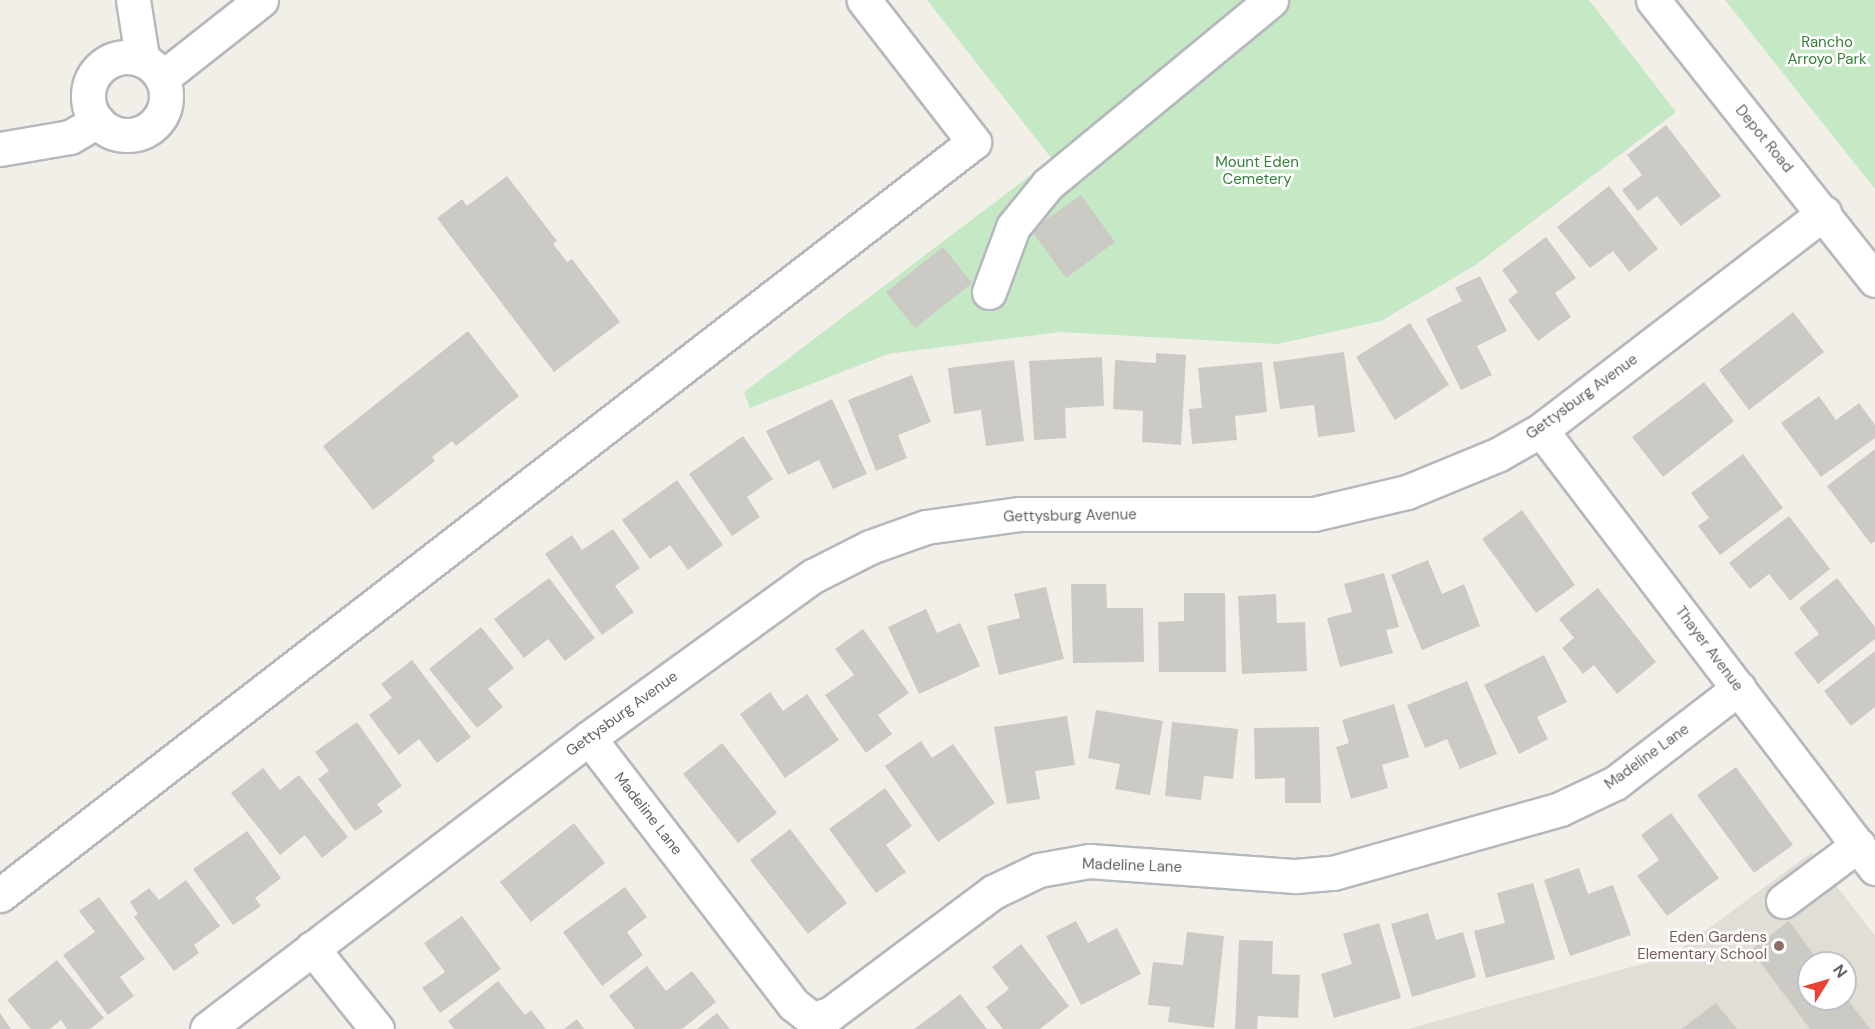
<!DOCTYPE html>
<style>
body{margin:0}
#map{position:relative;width:1875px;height:1029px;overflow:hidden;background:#f1efe8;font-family:"DM Sans",sans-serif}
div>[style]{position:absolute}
.education>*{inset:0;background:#e1ded6}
.green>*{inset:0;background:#c5e8c5}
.building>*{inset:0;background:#cccac5}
.roads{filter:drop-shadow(2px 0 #b5b8bc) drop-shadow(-2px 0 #b5b8bc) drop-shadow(0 2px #b5b8bc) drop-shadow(0 -2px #b5b8bc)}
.minor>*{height:33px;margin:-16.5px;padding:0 16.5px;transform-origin:16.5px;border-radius:16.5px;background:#fff}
.minor>.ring{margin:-16.5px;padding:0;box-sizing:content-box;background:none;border:33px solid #fff;border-radius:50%}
.dots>*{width:16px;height:16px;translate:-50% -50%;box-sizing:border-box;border:3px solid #fff;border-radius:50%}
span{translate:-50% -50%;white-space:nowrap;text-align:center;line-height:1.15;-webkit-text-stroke:5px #fff;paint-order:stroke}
.park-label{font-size:15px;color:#348238}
.street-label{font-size:15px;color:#5f6368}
.education-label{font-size:15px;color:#785e54}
.right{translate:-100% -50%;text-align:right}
.north{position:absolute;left:1797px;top:951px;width:60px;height:60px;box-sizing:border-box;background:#fff;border:2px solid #bfc1c3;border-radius:50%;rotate:53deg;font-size:16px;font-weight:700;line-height:24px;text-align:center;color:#5f6368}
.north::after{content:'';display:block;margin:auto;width:21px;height:27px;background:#ea4335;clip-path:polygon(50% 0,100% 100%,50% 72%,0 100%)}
</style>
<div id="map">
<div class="education">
<i style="clip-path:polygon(evenodd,1811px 853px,1875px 936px,1875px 1029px,1408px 1029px,1671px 956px,1811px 853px,1809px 963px,1845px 963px,1845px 999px,1809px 999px,1809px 963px)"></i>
</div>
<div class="green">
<i style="clip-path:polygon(927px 0,1589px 0,1676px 112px,1477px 264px,1381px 321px,1278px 344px,1060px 332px,888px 354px,750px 408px,744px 392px,1052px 159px)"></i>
<i style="clip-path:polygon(1725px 0,1875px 0,1875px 189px)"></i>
</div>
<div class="building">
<i style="clip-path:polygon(1666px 125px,1721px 196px,1681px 226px,1657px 196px,1638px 211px,1622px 190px,1642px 175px,1627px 155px)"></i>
<i style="clip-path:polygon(507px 176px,557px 241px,553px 244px,567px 262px,572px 259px,620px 322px,554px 372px,437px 218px,462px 199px,467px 206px)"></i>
<i style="clip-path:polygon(1609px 186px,1658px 249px,1629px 272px,1613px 251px,1590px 268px,1557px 227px)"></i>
<i style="clip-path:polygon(1081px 195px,1115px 242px,1066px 278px,1031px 230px)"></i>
<i style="clip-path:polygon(1546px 237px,1576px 278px,1555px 293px,1571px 317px,1538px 341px,1508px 300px,1518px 292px,1502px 270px)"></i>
<i style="clip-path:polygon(943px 247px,972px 283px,915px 328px,886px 292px)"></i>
<i style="clip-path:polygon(1480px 276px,1507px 331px,1477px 346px,1492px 375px,1461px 390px,1426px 319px,1462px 301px,1455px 288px)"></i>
<i style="clip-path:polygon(1793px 312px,1824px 352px,1749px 410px,1719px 370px)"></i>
<i style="clip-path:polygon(1410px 323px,1449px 385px,1395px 420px,1356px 357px)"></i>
<i style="clip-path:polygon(468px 331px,519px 396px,456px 446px,452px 441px,432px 457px,435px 461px,373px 510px,323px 446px)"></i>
<i style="clip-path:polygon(1344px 352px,1355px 432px,1318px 437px,1314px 405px,1280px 409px,1273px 362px)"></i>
<i style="clip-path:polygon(1156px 353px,1186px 355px,1181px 445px,1142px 442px,1143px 411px,1113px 409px,1115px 360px,1156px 363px)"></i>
<i style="clip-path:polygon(1102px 357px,1104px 406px,1065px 408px,1066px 438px,1034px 440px,1029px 361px)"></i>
<i style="clip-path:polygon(1014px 360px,1024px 441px,986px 446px,981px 410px,954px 414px,948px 368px)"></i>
<i style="clip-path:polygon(1262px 362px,1267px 412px,1235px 416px,1237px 440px,1192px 444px,1189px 409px,1202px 408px,1198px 368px)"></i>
<i style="clip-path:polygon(912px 375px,931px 422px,898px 435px,907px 458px,876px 471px,848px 400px)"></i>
<i style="clip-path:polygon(1704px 382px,1734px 421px,1663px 477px,1632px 437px)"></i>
<i style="clip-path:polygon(1819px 396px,1836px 420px,1859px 403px,1875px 425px,1875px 438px,1821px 477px,1781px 423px)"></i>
<i style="clip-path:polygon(832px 399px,867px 474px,833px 489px,819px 460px,788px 475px,766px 431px)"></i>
<i style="clip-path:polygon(743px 436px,773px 479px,747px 497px,760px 517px,732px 536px,689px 474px)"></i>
<i style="clip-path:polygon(1875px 449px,1875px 541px,1871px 544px,1827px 486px)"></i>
<i style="clip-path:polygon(1743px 454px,1783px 508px,1720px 555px,1698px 526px,1709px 518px,1691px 493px)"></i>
<i style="clip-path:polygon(677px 480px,723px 545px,688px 570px,670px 545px,650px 559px,622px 520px)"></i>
<i style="clip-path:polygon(1522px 510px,1575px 585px,1536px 613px,1482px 539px)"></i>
<i style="clip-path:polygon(1789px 516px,1830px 569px,1790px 601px,1769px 574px,1750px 589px,1729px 563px)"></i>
<i style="clip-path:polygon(613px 529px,640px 568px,615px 586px,634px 612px,602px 635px,545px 554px,572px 535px,582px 550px)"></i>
<i style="clip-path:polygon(1428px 560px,1442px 594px,1464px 584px,1480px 626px,1422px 650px,1391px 575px)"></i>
<i style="clip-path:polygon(1384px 573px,1399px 627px,1386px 630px,1393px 653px,1340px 667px,1327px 618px,1352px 612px,1344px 584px)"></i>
<i style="clip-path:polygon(549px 578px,595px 638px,565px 661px,548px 639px,524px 658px,494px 619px)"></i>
<i style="clip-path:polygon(1837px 578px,1875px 627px,1875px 639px,1818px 684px,1794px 653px,1819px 634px,1799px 608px)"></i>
<i style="clip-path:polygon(1071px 584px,1106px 584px,1107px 608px,1143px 608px,1144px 662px,1073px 663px)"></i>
<i style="clip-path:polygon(1046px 587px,1064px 659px,999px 675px,987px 626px,1020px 618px,1014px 594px)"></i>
<i style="clip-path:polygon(1598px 588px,1656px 662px,1617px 694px,1594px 665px,1583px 674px,1562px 648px,1574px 638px,1559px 619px)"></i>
<i style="clip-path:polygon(1184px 593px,1225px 593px,1226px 672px,1159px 672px,1158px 622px,1184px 621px)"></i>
<i style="clip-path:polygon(1276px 594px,1277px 623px,1305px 622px,1307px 671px,1242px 674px,1238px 596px)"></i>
<i style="clip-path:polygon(926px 609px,937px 633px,960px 623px,980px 666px,919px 694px,888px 627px)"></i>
<i style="clip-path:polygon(481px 627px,514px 668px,488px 689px,503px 707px,477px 728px,429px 669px)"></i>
<i style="clip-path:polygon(863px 629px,909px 693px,878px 715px,892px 734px,866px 753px,825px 695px,854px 675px,835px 649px)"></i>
<i style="clip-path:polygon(1875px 651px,1875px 707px,1851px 726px,1824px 691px)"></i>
<i style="clip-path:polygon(1544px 655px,1567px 702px,1537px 717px,1548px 739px,1519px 754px,1484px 685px)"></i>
<i style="clip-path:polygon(412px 660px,471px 737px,437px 763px,419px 739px,399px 755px,369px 715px,392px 698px,381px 684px)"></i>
<i style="clip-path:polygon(1467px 681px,1497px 754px,1460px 769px,1447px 739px,1425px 748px,1407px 705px)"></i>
<i style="clip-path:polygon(770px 692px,783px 711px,807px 694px,839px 740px,785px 778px,740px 714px)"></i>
<i style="clip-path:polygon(1394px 704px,1409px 757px,1382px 765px,1388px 788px,1351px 799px,1336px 747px,1349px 743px,1342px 720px)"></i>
<i style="clip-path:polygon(1096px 710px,1163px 721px,1150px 795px,1115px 789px,1120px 764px,1088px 758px)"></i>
<i style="clip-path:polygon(1067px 716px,1075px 765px,1035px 771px,1040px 799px,1007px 804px,994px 727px)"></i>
<i style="clip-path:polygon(357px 722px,402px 786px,377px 804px,383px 812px,355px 831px,318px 779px,329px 771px,315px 752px)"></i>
<i style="clip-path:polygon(1172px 722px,1238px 729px,1233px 779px,1204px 776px,1201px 800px,1165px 796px)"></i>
<i style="clip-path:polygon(1319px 727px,1321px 803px,1285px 803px,1285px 778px,1255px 779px,1254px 728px)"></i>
<i style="clip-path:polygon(921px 741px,932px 758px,953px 744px,995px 803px,938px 842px,885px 766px)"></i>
<i style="clip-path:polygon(722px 743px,777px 813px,738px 843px,683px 774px)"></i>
<i style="clip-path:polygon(1736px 767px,1793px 845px,1754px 873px,1697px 795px)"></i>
<i style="clip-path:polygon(263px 768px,280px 790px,299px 775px,348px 837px,322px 858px,305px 835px,280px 855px,231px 793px)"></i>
<i style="clip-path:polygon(885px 788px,912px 826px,886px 845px,906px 872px,876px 893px,829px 829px)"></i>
<i style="clip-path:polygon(1671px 813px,1719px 878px,1667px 916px,1637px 876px,1659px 860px,1641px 835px)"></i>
<i style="clip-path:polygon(574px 823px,605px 863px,531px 922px,500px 882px)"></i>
<i style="clip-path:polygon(790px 829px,847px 903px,808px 934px,750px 860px)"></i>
<i style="clip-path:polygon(247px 831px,281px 878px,255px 898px,261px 906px,233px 925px,193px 869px)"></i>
<i style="clip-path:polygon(1579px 868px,1588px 894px,1613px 885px,1631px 935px,1570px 956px,1544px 880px)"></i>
<i style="clip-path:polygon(186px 880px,220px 926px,194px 945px,199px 953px,174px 971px,134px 917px,138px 914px,130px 902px,149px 888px,159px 900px)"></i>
<i style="clip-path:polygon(1533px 883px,1555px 959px,1486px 978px,1474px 931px,1505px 923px,1497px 893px)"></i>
<i style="clip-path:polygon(625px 887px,647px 917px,627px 932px,643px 955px,602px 986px,563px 932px)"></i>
<i style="clip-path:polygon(99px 897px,145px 959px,120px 977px,134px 996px,108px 1015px,63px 955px,95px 932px,79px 911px)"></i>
<i style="clip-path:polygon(1428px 913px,1436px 940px,1463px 932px,1476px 977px,1412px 997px,1391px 924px)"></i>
<i style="clip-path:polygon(462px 916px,501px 969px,440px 1013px,422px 988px,445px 972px,424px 943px)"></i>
<i style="clip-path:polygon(1076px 921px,1088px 943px,1117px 928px,1141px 974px,1081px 1005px,1046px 936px)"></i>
<i style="clip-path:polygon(1789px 921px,1820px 963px,1809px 963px,1809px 999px,1845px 999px,1845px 996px,1870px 1029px,1810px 1029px,1751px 950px)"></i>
<i style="clip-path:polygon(1379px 923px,1401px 998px,1334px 1018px,1321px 974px,1352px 964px,1343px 934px)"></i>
<i style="clip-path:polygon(1187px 932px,1224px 936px,1214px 1028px,1168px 1022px,1170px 1007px,1148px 1005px,1153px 962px,1183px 965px)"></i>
<i style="clip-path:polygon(1239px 940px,1273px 941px,1272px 974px,1300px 975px,1298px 1018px,1258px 1016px,1257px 1029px,1235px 1029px)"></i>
<i style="clip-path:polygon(1021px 944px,1069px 1006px,1040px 1029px,1003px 1029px,986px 1007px,1009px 989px,992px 967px)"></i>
<i style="clip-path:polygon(57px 960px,104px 1018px,90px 1029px,67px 1029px,61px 1020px,50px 1029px,31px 1029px,7px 1000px)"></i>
<i style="clip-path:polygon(647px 966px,666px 991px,692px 971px,716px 1002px,682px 1029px,635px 1029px,609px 996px)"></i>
<i style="clip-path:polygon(498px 981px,525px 1015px,531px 1010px,546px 1029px,454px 1029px,448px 1021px)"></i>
<i style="clip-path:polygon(960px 994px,987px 1029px,914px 1029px,936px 1013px)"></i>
<i style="clip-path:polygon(1716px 1003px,1737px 1029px,1681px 1029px)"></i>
<i style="clip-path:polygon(0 1013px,11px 1029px,0 1029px)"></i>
<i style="clip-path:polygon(717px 1013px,730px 1029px,697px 1029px)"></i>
<i style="clip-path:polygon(577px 1019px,584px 1029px,564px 1029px)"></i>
</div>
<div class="roads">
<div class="minor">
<i style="left:133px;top:0;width:58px;rotate:81deg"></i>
<i style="left:1653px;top:0;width:357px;rotate:51.6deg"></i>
<i class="ring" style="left:88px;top:57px;width:45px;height:45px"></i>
<i style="left:162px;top:78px;width:126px;rotate:-38.2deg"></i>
<i style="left:0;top:149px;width:71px;rotate:-9.7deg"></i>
<i style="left:70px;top:137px;width:32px;rotate:-30deg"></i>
<i style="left:989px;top:292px;width:69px;rotate:-69.7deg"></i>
<i style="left:1013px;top:227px;width:55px;rotate:-50.9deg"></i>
<i style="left:1048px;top:184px;width:289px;rotate:-39.5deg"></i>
<i style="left:1541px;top:430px;width:551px;rotate:52.67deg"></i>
<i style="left:589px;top:738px;width:335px;rotate:52.5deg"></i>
<i style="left:793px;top:1004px;width:24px;rotate:38deg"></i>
<i style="left:812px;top:1019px;width:19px;rotate:-16deg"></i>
<i style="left:830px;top:1014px;width:204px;rotate:-36.8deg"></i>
<i style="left:993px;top:892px;width:51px;rotate:-25.6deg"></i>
<i style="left:1039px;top:870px;width:51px;rotate:-10.2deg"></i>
<i style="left:1089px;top:861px;width:207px;rotate:4.2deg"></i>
<i style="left:1295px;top:876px;width:38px;rotate:-5deg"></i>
<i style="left:1333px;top:873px;width:236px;rotate:-15.7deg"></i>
<i style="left:1560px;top:809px;width:61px;rotate:-25.3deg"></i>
<i style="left:1615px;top:783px;width:156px;rotate:-37.5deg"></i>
<i style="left:0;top:895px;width:1231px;rotate:-37.71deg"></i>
<i style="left:974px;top:142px;width:180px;rotate:-127.8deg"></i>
<i style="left:1783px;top:901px;width:94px;rotate:-36.7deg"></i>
<i style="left:312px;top:948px;width:104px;rotate:51.3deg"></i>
<i style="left:207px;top:1029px;width:480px;rotate:-37.3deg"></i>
<i style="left:589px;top:738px;width:276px;rotate:-35.9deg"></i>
<i style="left:813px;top:576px;width:64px;rotate:-27deg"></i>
<i style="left:870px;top:547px;width:59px;rotate:-19.7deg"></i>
<i style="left:926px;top:527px;width:95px;rotate:-7.9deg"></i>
<i style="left:1020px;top:514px;width:294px"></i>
<i style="left:1314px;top:514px;width:96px;rotate:-13.3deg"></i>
<i style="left:1407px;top:492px;width:100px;rotate:-22.4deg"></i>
<i style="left:1499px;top:454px;width:48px;rotate:-29.7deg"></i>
<i style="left:1541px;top:430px;width:357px;rotate:-37.5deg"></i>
</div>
</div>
<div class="dots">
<i style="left:1779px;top:946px;background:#8d6e63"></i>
</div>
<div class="park-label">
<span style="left:1827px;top:51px">Rancho<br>Arroyo Park</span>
<span style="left:1257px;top:171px">Mount Eden<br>Cemetery</span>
</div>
<div class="street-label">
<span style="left:1764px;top:139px;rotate:51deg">Depot Road</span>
<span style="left:1582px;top:397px;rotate:-36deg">Gettysburg Avenue</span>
<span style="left:1070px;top:516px;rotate:-1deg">Gettysburg Avenue</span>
<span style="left:1709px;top:649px;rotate:53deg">Thayer Avenue</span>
<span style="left:622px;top:714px;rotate:-36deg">Gettysburg Avenue</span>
<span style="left:1647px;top:757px;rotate:-36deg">Madeline Lane</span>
<span style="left:648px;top:814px;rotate:52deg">Madeline Lane</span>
<span style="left:1132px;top:866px;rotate:2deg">Madeline Lane</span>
</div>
<div class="education-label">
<span class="right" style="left:1767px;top:946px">Eden Gardens<br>Elementary School</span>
</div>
<div class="north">N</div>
</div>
